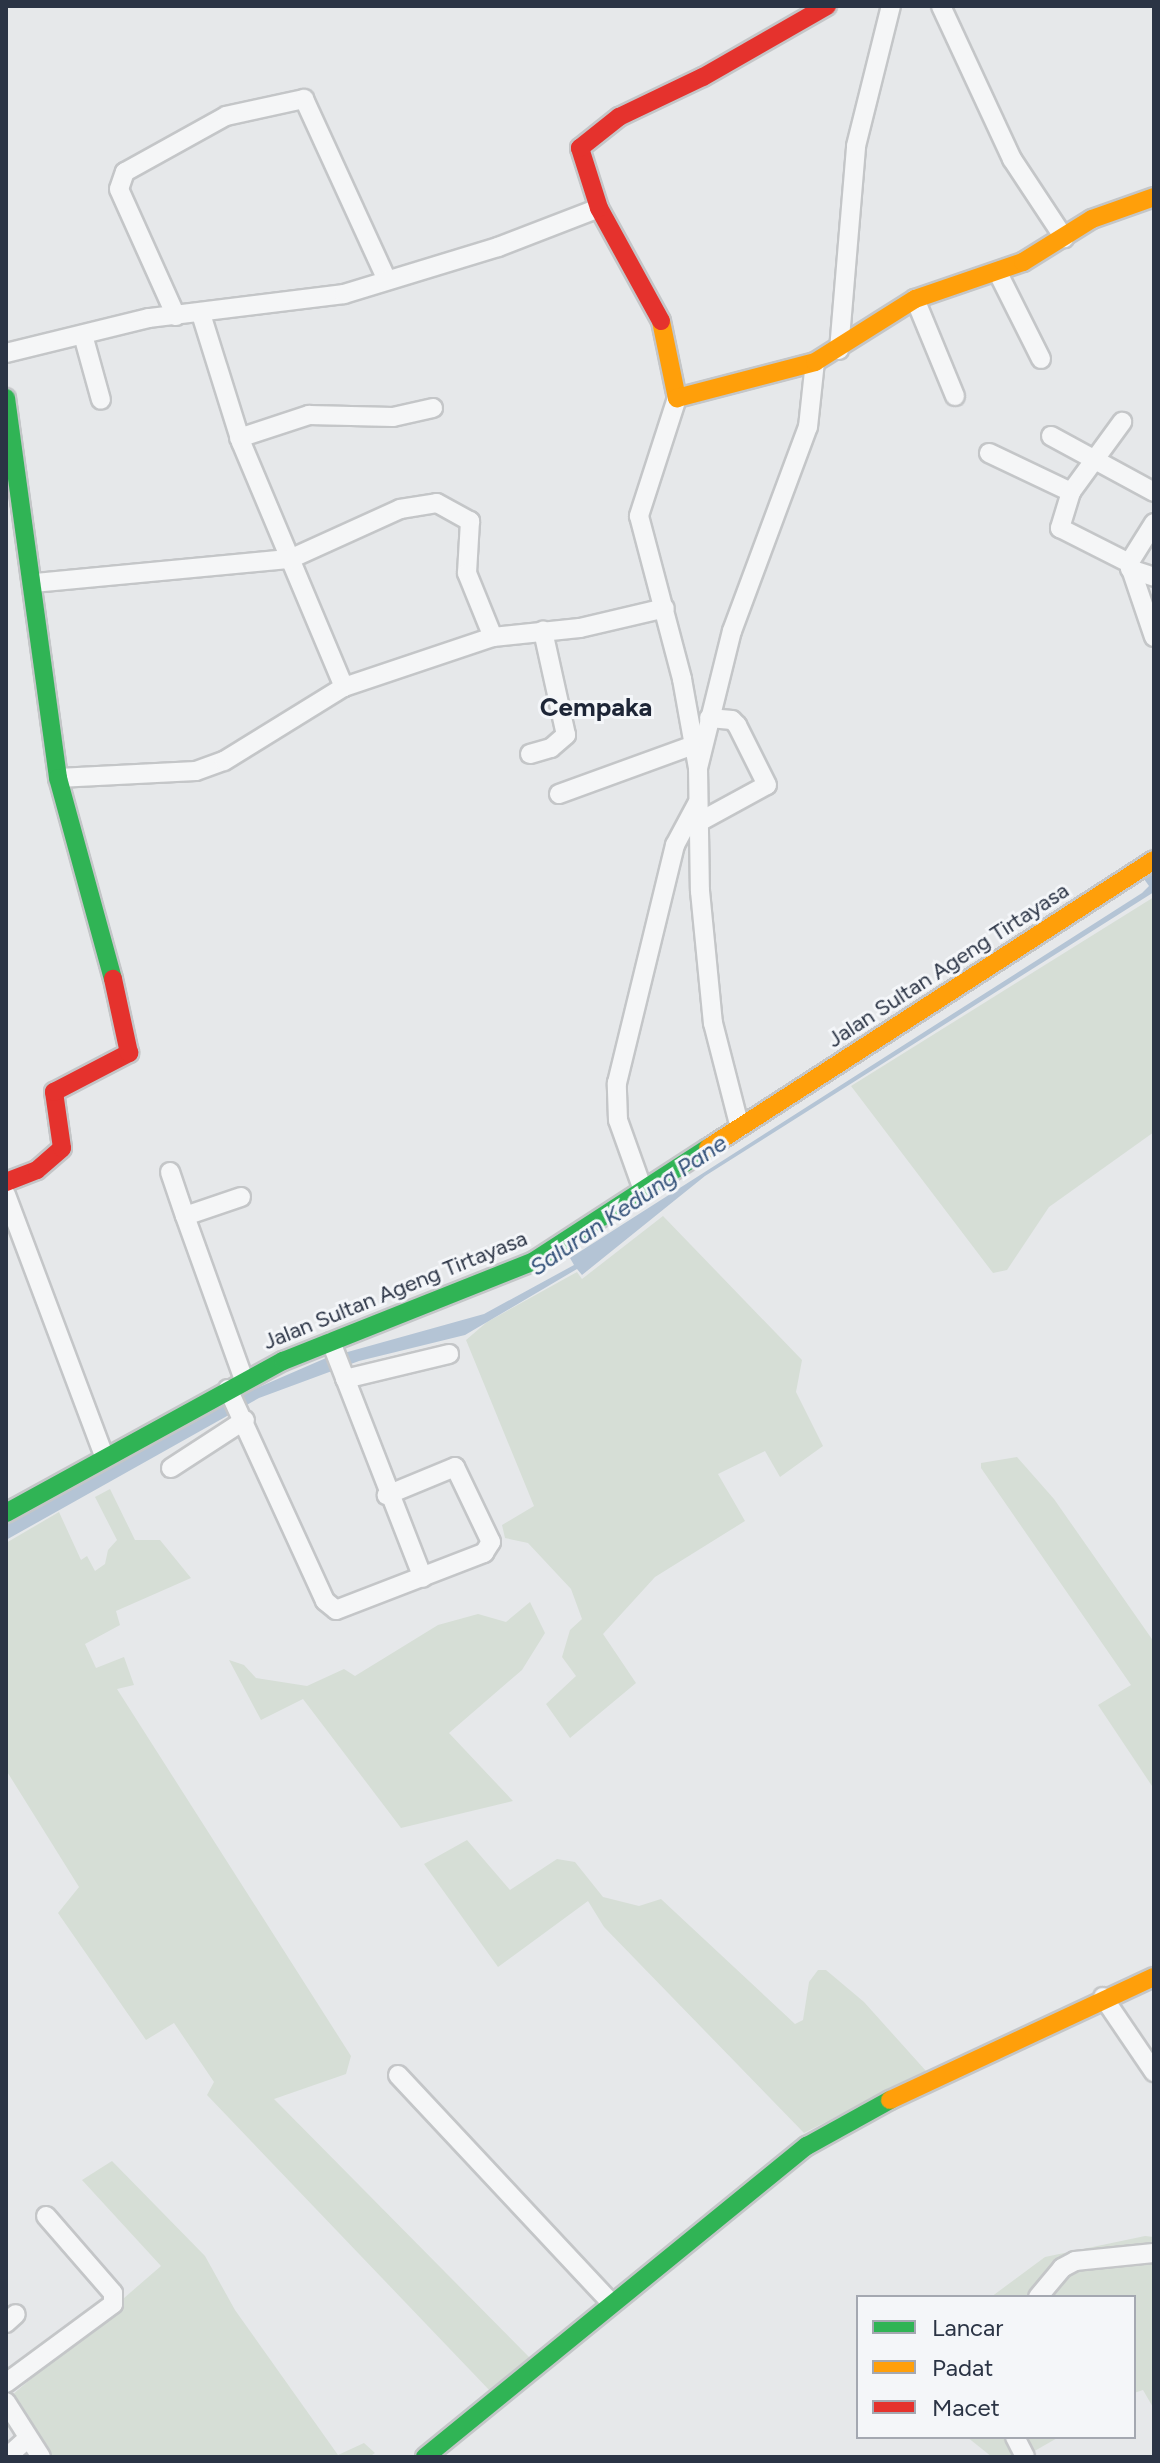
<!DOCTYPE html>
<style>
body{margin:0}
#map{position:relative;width:1160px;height:2463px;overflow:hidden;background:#e6e8ea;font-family:Figtree,sans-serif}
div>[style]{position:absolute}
.green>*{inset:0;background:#d6ded6}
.water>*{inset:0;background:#b4c4d5}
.roads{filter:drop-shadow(2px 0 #c4c6c8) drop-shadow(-2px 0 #c4c6c8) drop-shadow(0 2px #c4c6c8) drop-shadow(0 -2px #c4c6c8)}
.street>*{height:18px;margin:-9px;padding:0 9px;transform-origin:9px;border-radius:9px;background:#f5f6f7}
.fast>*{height:18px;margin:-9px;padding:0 9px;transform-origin:9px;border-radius:9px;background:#30b455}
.slow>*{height:18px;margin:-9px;padding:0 9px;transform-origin:9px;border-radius:9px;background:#ff9f0a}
.jam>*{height:18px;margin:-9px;padding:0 9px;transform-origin:9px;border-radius:9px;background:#e5322d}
span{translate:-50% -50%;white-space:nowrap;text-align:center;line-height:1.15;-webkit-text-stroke:6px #f4f6f9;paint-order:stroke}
.street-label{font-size:22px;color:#2b3445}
.water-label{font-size:24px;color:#34527a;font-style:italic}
.quarter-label{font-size:26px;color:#1d2536;font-weight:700}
.frame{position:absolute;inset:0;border:8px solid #2b3445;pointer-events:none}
.legend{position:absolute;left:856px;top:2295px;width:280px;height:144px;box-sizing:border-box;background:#f4f6f9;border:2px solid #a4a8b1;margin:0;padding:10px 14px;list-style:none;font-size:24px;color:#2b3445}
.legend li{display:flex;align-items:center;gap:16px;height:40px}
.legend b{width:40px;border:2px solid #a4a8b1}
</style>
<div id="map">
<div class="green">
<i style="clip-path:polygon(1154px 897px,1154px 1132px,1049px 1207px,1007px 1270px,993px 1273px,851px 1086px)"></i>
<i style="clip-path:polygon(663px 1216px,802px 1360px,796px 1392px,823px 1446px,780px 1477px,765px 1451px,718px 1474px,745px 1521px,655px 1577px,603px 1634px,636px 1683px,570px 1738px,546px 1704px,576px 1676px,562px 1657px,570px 1630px,582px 1619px,571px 1589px,528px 1543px,505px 1538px,502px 1525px,534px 1506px,466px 1340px,487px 1322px,577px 1272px,582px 1279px)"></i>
<i style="clip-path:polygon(1017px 1457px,1054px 1499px,1154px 1642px,1154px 1789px,1098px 1705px,1131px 1685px,981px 1468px,981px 1463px)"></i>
<i style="clip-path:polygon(110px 1489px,135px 1540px,160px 1540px,191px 1578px,116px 1611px,120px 1625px,85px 1644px,96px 1668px,124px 1657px,134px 1685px,117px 1689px,351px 2056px,346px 2074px,274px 2099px,532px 2360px,492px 2393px,207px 2095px,214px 2082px,174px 2023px,146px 2040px,58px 1913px,79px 1887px,6px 1770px,6px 1543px,59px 1512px,81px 1560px,87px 1556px,95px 1571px,105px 1564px,108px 1550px,117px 1540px,95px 1497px)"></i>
<i style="clip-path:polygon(530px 1602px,545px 1633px,522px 1670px,449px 1733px,513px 1801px,401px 1828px,303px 1699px,261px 1720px,229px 1660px,244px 1665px,256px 1678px,307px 1686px,344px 1669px,355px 1676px,438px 1625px,478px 1614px,506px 1622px)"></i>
<i style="clip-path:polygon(467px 1840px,510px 1890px,557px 1859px,575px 1862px,603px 1897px,639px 1906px,661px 1899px,795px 2024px,803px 2020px,809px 1982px,818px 1970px,826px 1970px,864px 2002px,926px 2071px,804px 2133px,604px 1927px,588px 1901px,498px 1967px,424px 1864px)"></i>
<i style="clip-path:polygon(112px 2161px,205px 2256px,235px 2310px,338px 2455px,364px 2443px,375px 2453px,369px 2457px,53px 2457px,11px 2396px,161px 2266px,82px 2180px)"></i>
<i style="clip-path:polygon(1145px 2236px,1154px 2237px,1154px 2409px,1143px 2390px,1134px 2393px,1134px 2297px,991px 2297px,1045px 2257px)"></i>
<i style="clip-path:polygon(967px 2437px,1059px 2437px,1024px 2457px,992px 2457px)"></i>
</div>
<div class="water">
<i style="clip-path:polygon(1154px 873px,1154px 892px,705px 1176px,582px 1275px,577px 1269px,465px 1335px,359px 1361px,259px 1398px,6px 1540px,6px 1525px,204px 1411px,326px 1358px,484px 1314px,574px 1265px,570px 1258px,1142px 893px,1149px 886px,1144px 879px)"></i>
</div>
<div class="roads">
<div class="street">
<i style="left:941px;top:6px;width:169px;rotate:65.1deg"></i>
<i style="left:1012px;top:159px;width:95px;rotate:56.6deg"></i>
<i style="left:998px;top:273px;width:96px;rotate:63.4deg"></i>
<i style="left:915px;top:299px;width:105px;rotate:67.6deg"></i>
<i style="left:201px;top:314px;width:134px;rotate:72.6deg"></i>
<i style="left:241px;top:442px;width:266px;rotate:67.2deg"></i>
<i style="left:176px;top:316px;width:139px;rotate:-114.2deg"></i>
<i style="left:119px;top:189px;width:18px;rotate:-71deg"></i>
<i style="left:125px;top:172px;width:115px;rotate:-29deg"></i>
<i style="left:226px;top:116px;width:80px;rotate:-12.3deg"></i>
<i style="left:304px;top:99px;width:199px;rotate:65.4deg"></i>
<i style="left:83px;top:335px;width:67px;rotate:74.5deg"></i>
<i style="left:839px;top:350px;width:205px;rotate:-85.2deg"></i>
<i style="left:856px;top:146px;width:144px;rotate:-76deg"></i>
<i style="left:6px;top:353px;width:147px;rotate:-13.8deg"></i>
<i style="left:149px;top:318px;width:196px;rotate:-7deg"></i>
<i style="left:344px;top:294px;width:161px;rotate:-17deg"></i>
<i style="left:498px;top:247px;width:108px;rotate:-21.1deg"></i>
<i style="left:677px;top:398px;width:124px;rotate:107.9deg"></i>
<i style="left:639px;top:516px;width:169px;rotate:75.2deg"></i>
<i style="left:682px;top:679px;width:90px;rotate:79.8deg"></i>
<i style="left:698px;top:768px;width:123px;rotate:89.1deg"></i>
<i style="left:700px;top:891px;width:133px;rotate:84.4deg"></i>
<i style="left:713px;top:1023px;width:108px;rotate:75.6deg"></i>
<i style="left:1051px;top:436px;width:117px;rotate:28.5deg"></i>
<i style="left:239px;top:438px;width:74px;rotate:-18.2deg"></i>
<i style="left:309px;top:415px;width:84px;rotate:1.4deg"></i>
<i style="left:393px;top:417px;width:41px;rotate:-12.7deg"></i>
<i style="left:989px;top:453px;width:91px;rotate:25.4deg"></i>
<i style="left:1071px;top:492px;width:87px;rotate:-53.9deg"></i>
<i style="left:1071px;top:492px;width:38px;rotate:107deg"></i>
<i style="left:1060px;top:528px;width:77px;rotate:26.9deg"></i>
<i style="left:1154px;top:523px;width:47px;rotate:122deg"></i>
<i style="left:1129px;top:563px;width:78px;rotate:71.3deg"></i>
<i style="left:1130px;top:569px;width:25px;rotate:18deg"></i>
<i style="left:34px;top:583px;width:257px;rotate:-5.4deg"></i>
<i style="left:290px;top:559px;width:121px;rotate:-24.4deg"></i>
<i style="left:400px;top:509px;width:37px;rotate:-9deg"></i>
<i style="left:437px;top:503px;width:38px;rotate:29deg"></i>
<i style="left:470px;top:521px;width:52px;rotate:93.3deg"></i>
<i style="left:467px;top:573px;width:69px;rotate:67.9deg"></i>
<i style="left:530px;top:754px;width:22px;rotate:-16deg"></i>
<i style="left:551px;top:748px;width:20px;rotate:-41deg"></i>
<i style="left:566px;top:735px;width:107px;rotate:-102.5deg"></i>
<i style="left:698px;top:768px;width:141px;rotate:-76.1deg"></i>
<i style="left:732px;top:631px;width:218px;rotate:-69.6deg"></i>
<i style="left:808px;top:427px;width:65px;rotate:-83.9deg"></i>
<i style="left:58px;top:778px;width:138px;rotate:-2.9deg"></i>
<i style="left:196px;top:771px;width:30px;rotate:-20deg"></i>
<i style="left:224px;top:761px;width:141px;rotate:-31.7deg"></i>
<i style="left:344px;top:687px;width:157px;rotate:-18.6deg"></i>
<i style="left:493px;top:637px;width:87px;rotate:-5.9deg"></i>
<i style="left:580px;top:628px;width:87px;rotate:-13.2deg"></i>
<i style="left:559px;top:794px;width:140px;rotate:-20deg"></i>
<i style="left:699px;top:822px;width:77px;rotate:-28.6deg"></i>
<i style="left:767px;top:785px;width:67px;rotate:-116.6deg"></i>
<i style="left:737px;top:725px;width:7px;rotate:-135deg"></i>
<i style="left:732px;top:720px;width:23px;rotate:-175deg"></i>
<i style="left:170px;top:1172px;width:46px;rotate:71.2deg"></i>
<i style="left:643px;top:1190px;width:74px;rotate:-109.7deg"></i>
<i style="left:618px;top:1120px;width:37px;rotate:-92deg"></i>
<i style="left:617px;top:1083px;width:245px;rotate:-76.3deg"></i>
<i style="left:675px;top:845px;width:47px;rotate:-61.8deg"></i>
<i style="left:6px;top:1195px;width:279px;rotate:69.4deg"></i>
<i style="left:241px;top:1197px;width:59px;rotate:161.3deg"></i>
<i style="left:185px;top:1216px;width:174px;rotate:70.2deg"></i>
<i style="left:331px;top:1342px;width:253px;rotate:68.7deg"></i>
<i style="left:345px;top:1379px;width:107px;rotate:-13.5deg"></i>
<i style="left:228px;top:1389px;width:233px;rotate:65.4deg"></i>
<i style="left:325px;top:1601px;width:14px;rotate:39deg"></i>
<i style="left:336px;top:1610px;width:159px;rotate:-21.1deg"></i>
<i style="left:484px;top:1553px;width:13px;rotate:-58deg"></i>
<i style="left:491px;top:1542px;width:83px;rotate:-115.6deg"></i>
<i style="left:455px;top:1467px;width:74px;rotate:157.6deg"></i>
<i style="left:171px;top:1468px;width:88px;rotate:-33deg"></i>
<i style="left:1103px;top:1997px;width:91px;rotate:55.8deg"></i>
<i style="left:398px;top:2075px;width:312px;rotate:46.9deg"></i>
<i style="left:1038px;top:2297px;width:38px;rotate:-50deg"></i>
<i style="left:1062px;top:2268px;width:15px;rotate:-28deg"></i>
<i style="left:1075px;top:2261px;width:79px;rotate:-5.8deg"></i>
<i style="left:6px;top:2323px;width:13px;rotate:-42deg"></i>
<i style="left:6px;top:2383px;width:133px;rotate:-36.4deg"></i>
<i style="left:113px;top:2304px;width:11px;rotate:-90deg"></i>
<i style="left:113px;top:2293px;width:102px;rotate:-131deg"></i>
<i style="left:6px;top:2402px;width:65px;rotate:57.5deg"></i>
<i style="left:1015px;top:2437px;width:22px;rotate:63deg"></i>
<i style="left:7px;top:2457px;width:28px;rotate:-42deg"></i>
</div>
<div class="fast">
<i style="left:6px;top:398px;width:384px;rotate:82.2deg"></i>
<i style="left:58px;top:778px;width:208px;rotate:74.7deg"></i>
<i style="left:6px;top:1513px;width:316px;rotate:-28.8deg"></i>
<i style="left:283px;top:1361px;width:270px;rotate:-21.7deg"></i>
<i style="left:534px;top:1261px;width:207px;rotate:-33deg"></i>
<i style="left:425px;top:2457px;width:493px;rotate:-39.2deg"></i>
<i style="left:807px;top:2146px;width:95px;rotate:-29deg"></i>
</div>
<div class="slow">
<i style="left:661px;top:321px;width:79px;rotate:78.3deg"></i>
<i style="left:677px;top:398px;width:143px;rotate:-14.6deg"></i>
<i style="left:815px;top:362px;width:118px;rotate:-32.2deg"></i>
<i style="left:915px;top:299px;width:114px;rotate:-18.9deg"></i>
<i style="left:1023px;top:262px;width:81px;rotate:-31.9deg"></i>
<i style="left:1092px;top:219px;width:66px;rotate:-19.5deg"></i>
<i style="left:708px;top:1148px;width:531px;rotate:-32.85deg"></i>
<i style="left:890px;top:2100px;width:291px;rotate:-25deg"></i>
</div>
<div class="jam">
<i style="left:661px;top:321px;width:129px;rotate:-118.8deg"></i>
<i style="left:599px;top:208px;width:63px;rotate:-107.6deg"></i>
<i style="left:580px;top:148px;width:50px;rotate:-38.5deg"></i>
<i style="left:619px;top:117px;width:93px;rotate:-25.5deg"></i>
<i style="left:703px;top:77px;width:143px;rotate:-29.8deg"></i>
<i style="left:6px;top:1182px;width:33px;rotate:-21deg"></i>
<i style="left:37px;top:1170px;width:33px;rotate:-41deg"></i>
<i style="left:62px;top:1148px;width:57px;rotate:-98.1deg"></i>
<i style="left:54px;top:1092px;width:85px;rotate:-27.5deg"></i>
<i style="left:129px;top:1053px;width:76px;rotate:-102.2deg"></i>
</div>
</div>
<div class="street-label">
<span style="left:948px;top:965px;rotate:-33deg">Jalan Sultan Ageng Tirtayasa</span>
<span style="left:395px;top:1290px;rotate:-22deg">Jalan Sultan Ageng Tirtayasa</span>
</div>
<div class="water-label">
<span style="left:628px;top:1205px;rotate:-34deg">Saluran Kedung Pane</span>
</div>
<div class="quarter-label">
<span style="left:596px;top:708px">Cempaka</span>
</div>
<div class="frame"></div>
<ul class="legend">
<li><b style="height:10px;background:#30b455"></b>Lancar</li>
<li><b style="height:10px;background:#ff9f0a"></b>Padat</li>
<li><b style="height:10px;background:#e5322d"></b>Macet</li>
</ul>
</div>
